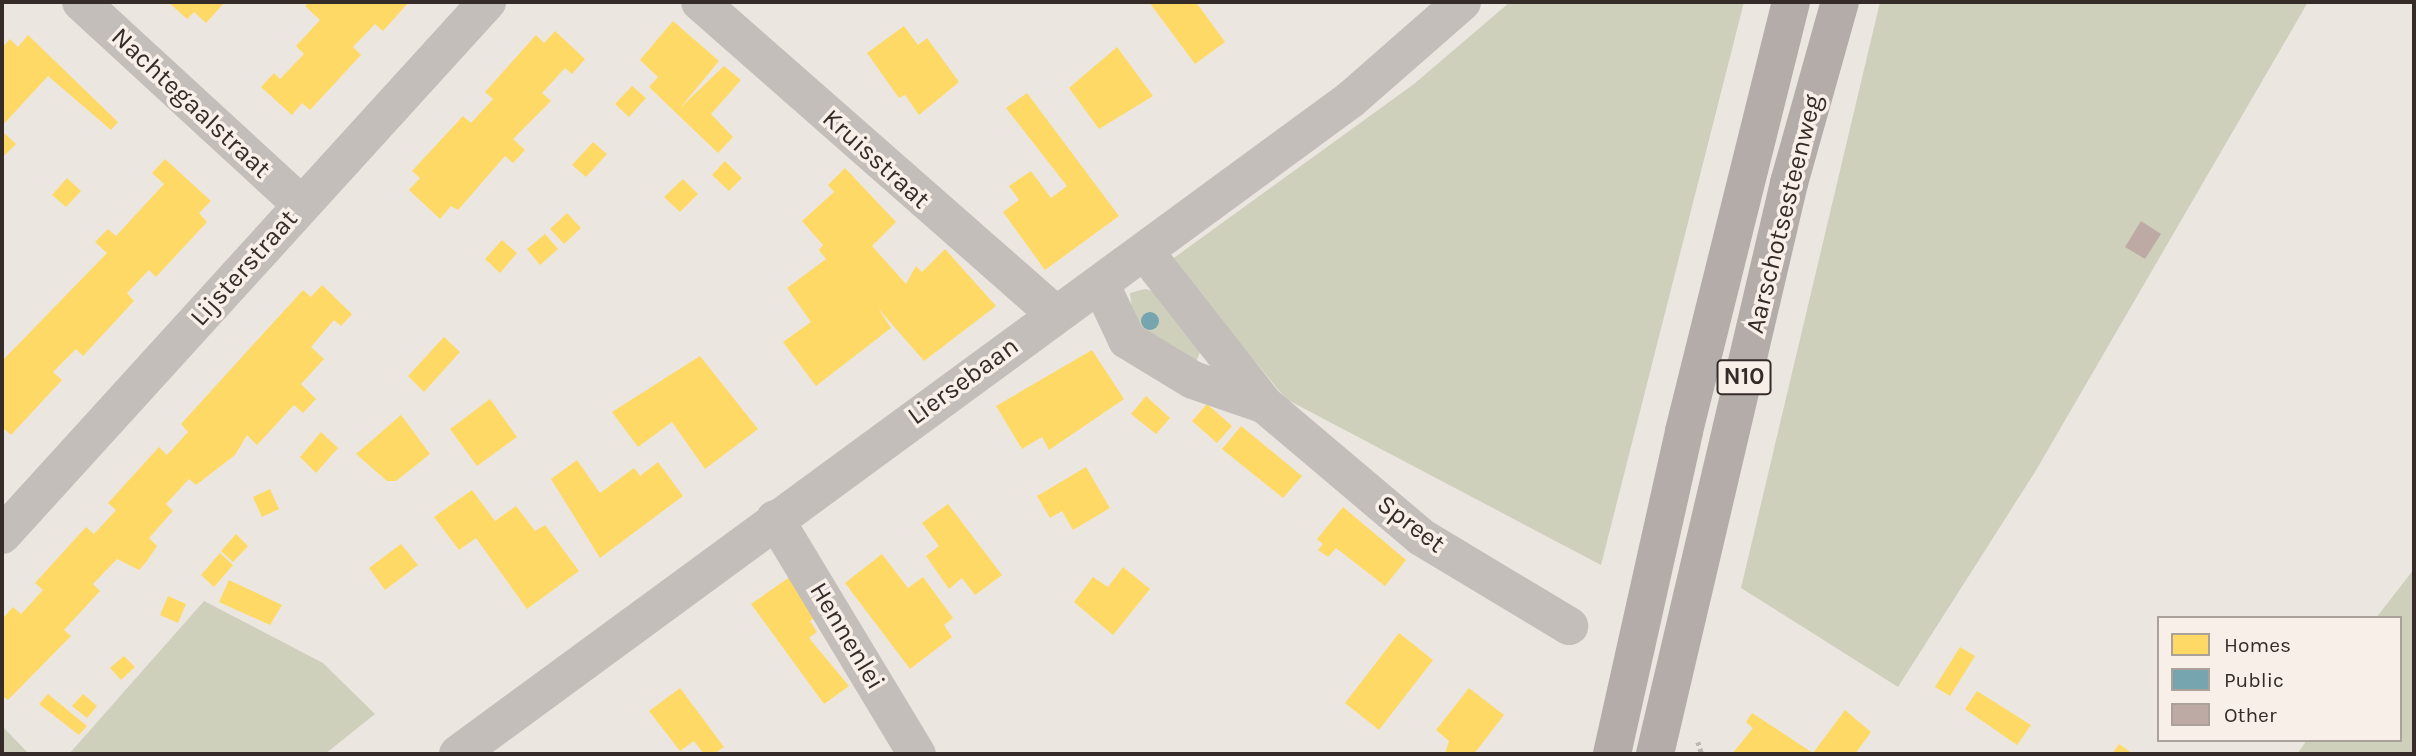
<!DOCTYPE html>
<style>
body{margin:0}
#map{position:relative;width:2416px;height:756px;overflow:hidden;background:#ece6e0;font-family:Karla,sans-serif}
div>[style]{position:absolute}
.green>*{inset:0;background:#ced0bc}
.homes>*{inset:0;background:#ffd966}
.public>*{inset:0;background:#76a5af}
.round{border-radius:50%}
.building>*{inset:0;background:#beaaa4}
.path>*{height:4.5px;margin-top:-2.25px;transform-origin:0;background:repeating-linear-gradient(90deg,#bdb6b3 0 3.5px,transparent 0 7px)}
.minor>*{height:38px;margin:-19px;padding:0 19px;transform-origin:19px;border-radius:19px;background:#c4beba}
.major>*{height:38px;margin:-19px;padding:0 19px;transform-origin:19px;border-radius:19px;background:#b3aca9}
span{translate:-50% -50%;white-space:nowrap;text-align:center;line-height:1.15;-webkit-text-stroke:7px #f8efe8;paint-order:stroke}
.shield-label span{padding:2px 5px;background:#f8efe8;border:2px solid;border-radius:5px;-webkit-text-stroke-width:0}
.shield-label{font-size:24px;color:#352b28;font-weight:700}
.street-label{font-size:26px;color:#352b28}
.frame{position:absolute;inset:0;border:4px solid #352b28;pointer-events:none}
.legend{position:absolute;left:2157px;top:616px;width:245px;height:126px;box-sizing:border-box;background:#f8efe8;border:2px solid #aaa19b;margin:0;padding:9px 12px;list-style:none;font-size:21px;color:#352b28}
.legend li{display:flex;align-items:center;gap:14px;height:35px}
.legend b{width:35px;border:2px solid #aaa19b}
</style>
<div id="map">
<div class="green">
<i style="clip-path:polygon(1510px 2px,1744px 2px,1601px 565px,1286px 399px,1171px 260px,1414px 84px)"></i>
<i style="clip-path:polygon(1880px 2px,2308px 2px,2035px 472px,1898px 687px,1741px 588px)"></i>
<i style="clip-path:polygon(1145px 289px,1164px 294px,1200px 352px,1196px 362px,1161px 351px,1133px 317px,1130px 293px)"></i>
<i style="clip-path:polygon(2414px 569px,2414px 754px,2297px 754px,2307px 740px,2400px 740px,2400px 618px,2376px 618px)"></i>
<i style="clip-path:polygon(204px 601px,323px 663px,375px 714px,325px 754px,69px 754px)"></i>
<i style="clip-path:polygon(2px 726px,29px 754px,2px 754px)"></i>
</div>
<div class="homes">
<i style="clip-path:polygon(168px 2px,225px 2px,206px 23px,194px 12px,187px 19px)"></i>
<i style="clip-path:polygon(309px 2px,409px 2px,383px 31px,375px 24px,353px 47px,361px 55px,310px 110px,302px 103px,292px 115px,261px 87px,274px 73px,280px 79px,304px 54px,296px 46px,320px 20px,305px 6px)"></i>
<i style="clip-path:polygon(1149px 2px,1196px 2px,1225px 42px,1195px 64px)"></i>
<i style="clip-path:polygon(673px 21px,719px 61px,680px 108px,724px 66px,741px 80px,711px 114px,733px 137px,718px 153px,649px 87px,658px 77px,640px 60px)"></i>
<i style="clip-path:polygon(904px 26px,918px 45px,927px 38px,959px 82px,919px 115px,905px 95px,899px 98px,867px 53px)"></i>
<i style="clip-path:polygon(555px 31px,585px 59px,572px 74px,565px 68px,542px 93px,551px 101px,513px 139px,525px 150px,513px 163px,505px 156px,458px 210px,451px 206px,440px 219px,409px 190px,420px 178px,412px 171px,463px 116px,471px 123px,493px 99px,485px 92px,536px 35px,544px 43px)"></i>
<i style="clip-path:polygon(28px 35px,118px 122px,111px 130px,48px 76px,2px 126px,2px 48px,10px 39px,18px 47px)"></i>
<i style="clip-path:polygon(1117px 47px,1153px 96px,1099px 129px,1069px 88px)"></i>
<i style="clip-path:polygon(632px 86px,646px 98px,629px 117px,615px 104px)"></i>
<i style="clip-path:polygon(1027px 93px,1119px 216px,1045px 270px,1003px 212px,1019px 200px,1009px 186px,1031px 171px,1051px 198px,1067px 186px,1006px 108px)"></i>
<i style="clip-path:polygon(2px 131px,16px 144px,2px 158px)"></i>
<i style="clip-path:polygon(593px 142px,607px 154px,586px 177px,572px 165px)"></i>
<i style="clip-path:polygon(165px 159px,211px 201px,199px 213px,207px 222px,156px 277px,149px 270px,127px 293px,134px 301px,83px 356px,76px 349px,53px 372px,62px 380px,11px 435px,2px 427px,2px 361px,107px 253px,95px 242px,108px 229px,116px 236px,164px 184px,152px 173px)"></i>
<i style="clip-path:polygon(725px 161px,742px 178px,729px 191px,712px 175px)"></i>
<i style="clip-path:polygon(845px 168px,896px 222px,872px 246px,906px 284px,916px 266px,922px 272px,945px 249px,996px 306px,924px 361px,878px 308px,891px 328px,816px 386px,783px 342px,811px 322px,787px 288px,826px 259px,819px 250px,823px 245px,802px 221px,834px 192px,828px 185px)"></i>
<i style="clip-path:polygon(67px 178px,81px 191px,66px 207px,52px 195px)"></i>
<i style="clip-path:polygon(683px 179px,698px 194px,680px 212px,664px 197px)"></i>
<i style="clip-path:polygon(567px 213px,581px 228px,564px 244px,550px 229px)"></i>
<i style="clip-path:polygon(545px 234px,558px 249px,540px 265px,527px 249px)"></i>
<i style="clip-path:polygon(502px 240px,517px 253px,500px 273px,485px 259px)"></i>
<i style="clip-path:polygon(322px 285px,352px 314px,341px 326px,334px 320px,311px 347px,324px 359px,301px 384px,316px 399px,303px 413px,294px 405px,257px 445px,247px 435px,235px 455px,196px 485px,189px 479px,166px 504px,173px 511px,149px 538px,157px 546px,147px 561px,139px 570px,117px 559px,93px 584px,100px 591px,64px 630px,71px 636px,8px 700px,2px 696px,2px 619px,13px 607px,21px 614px,43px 590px,35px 583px,86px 527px,94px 534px,116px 510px,108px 503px,159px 447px,167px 455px,178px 443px,188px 432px,181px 424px,303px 290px,311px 297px)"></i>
<i style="clip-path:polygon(444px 337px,460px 352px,424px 392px,408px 376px)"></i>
<i style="clip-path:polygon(1092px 350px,1124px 399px,1049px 450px,1042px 437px,1022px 449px,996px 406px)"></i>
<i style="clip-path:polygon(700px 356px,758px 429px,705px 469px,672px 422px,638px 447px,612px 412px)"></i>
<i style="clip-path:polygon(1146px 396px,1170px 418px,1156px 434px,1131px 414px)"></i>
<i style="clip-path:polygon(490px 399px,517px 437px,477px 466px,450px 429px)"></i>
<i style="clip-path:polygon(1207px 404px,1232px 426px,1217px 443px,1192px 421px)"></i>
<i style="clip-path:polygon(401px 415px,430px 454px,396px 481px,387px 481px,356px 454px)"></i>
<i style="clip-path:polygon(1241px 426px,1302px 476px,1283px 498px,1222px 449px)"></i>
<i style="clip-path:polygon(321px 432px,338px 448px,316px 473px,300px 457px)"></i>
<i style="clip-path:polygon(577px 460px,600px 493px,634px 468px,640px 476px,658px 462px,683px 496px,600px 558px,551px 479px)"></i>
<i style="clip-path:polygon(1086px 467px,1110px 508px,1073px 530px,1062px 511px,1050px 518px,1037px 496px)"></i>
<i style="clip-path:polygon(270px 489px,279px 509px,262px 517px,253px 497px)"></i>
<i style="clip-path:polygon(472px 490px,495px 521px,516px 506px,535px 531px,545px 525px,579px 571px,527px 609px,476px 538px,459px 550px,434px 517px)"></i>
<i style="clip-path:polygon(948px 504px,1002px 575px,975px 595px,962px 578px,949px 589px,926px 556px,939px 546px,922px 523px)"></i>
<i style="clip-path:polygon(1343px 507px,1406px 560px,1385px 586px,1336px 548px,1328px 557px,1318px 550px,1323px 544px,1317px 539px)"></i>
<i style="clip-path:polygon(236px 534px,248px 546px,233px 562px,221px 551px)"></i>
<i style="clip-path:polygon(401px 544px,418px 565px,385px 590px,369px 568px)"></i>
<i style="clip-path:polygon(220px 553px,233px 565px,214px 587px,201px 575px)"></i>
<i style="clip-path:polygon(882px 554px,908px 588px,923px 577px,953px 618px,944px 625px,952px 637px,910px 669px,845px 583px)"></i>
<i style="clip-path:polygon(1123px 567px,1150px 589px,1113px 635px,1074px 602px,1093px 577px,1108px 587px)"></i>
<i style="clip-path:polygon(794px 574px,820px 614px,810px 621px,817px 632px,809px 638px,849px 686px,824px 704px,751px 604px)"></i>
<i style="clip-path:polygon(229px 580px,282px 605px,270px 625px,219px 602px)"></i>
<i style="clip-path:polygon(168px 596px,186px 604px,178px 623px,160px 615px)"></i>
<i style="clip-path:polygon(1399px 633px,1433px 660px,1379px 730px,1345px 703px)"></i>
<i style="clip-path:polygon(1960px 647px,1975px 656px,1950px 696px,1935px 687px)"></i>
<i style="clip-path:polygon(124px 656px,135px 667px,121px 680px,110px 668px)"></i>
<i style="clip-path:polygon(680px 688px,724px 747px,714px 754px,704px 754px,694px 741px,680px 751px,649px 711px)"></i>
<i style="clip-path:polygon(1469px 688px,1504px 715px,1474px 754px,1445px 754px,1449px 741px,1436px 730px)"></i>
<i style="clip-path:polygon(1977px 691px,2031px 725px,2017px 745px,1965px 709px)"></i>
<i style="clip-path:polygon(48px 694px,87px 726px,79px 735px,39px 704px)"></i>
<i style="clip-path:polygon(83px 694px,97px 706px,87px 718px,72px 706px)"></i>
<i style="clip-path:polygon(1845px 710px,1871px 732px,1855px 754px,1732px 754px,1753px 728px,1746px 722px,1752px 713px,1813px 753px)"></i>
<i style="clip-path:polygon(2119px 744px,2133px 754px,2112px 754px)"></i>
</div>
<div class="public">
<i class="round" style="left:1141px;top:312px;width:18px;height:18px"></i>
</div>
<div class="building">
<i style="clip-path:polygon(2141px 221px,2161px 234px,2145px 259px,2125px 247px)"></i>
</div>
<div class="path">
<i style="left:1698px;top:742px;width:13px;rotate:72deg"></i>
</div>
<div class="minor">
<i style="left:81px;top:2px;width:300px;rotate:42.6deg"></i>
<i style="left:700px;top:2px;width:471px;rotate:41.3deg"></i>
<i style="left:1145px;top:252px;width:194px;rotate:51.9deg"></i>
<i style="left:1265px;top:405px;width:204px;rotate:40.2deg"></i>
<i style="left:1421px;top:537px;width:173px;rotate:31deg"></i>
<i style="left:1101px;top:285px;width:61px;rotate:64.7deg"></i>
<i style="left:1127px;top:340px;width:77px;rotate:31.2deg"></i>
<i style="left:1193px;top:380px;width:76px;rotate:19.1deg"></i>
<i style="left:775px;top:519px;width:275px;rotate:58.9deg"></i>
<i style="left:2px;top:535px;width:721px;rotate:-47.7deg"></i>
<i style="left:458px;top:754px;width:1106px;rotate:-36.25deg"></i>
<i style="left:1350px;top:100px;width:149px;rotate:-41.2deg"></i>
</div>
<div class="major">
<i style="left:1612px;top:754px;width:331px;rotate:-77.4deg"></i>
<i style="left:1684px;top:431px;width:442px;rotate:-76deg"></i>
<i style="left:1655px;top:754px;width:587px;rotate:-76.79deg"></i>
<i style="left:1789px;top:183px;width:188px;rotate:-74.3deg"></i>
</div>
<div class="shield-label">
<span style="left:1744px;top:377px">N10</span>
</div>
<div class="street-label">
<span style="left:191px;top:103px;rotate:43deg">Nachtegaalstraat</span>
<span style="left:876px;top:159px;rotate:42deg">Kruisstraat</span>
<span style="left:1784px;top:214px;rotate:-76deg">Aarschotsesteenweg</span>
<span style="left:244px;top:268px;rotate:-48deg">Lijsterstraat</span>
<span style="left:963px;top:381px;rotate:-36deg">Liersebaan</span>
<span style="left:1411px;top:524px;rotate:37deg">Spreet</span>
<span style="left:847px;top:636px;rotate:59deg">Hennenlei</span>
</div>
<div class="frame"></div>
<ul class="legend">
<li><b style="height:19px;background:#ffd966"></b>Homes</li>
<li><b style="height:19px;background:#76a5af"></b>Public</li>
<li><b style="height:19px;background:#beaaa4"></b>Other</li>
</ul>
</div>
